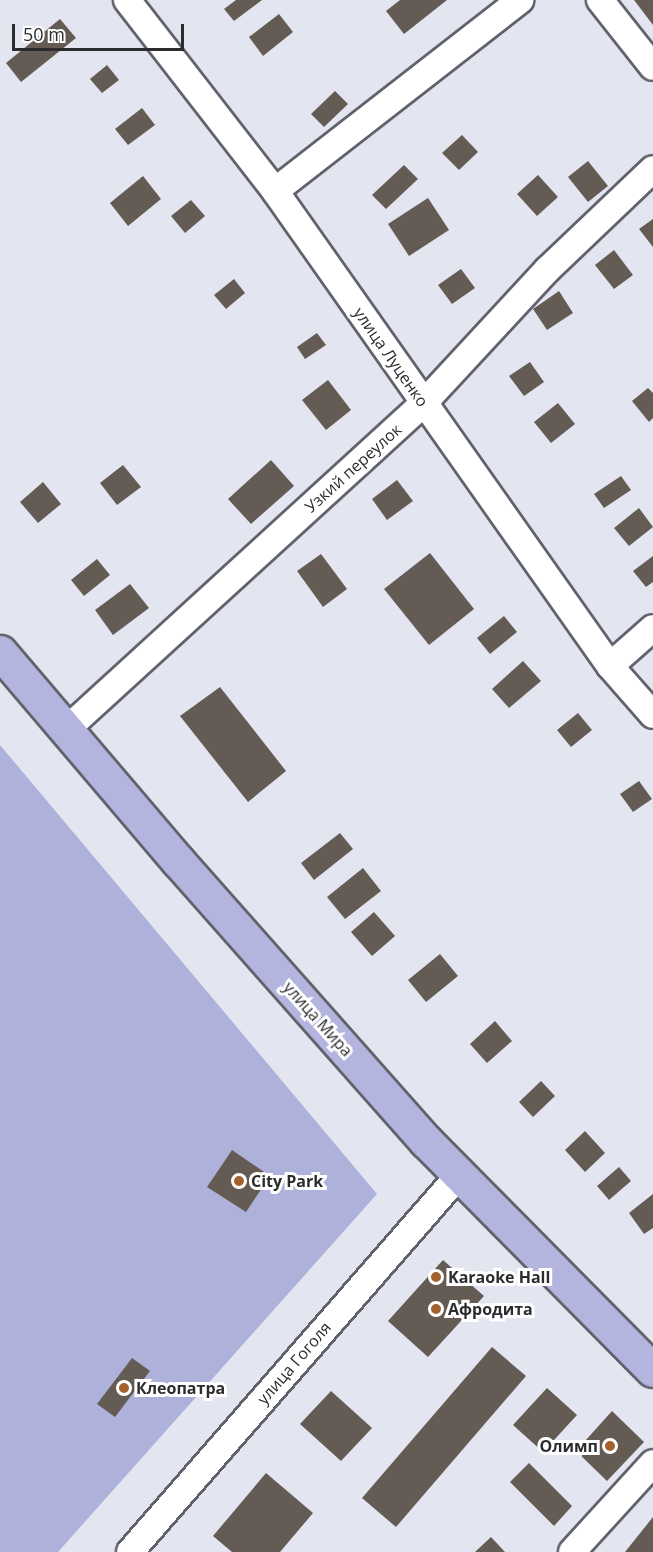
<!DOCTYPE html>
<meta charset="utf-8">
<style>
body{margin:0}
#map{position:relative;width:653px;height:1552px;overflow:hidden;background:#e3e5f0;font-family:"Open Sans",sans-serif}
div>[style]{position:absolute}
.green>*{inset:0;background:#aeb2da}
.building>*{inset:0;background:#645b55}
.roads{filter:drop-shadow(2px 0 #61626c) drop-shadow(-2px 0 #61626c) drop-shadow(0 2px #61626c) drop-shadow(0 -2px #61626c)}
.minor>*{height:26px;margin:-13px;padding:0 13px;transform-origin:13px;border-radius:13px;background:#fff}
.major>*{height:33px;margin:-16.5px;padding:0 16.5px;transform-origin:16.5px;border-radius:16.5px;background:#b3b5df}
.dots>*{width:16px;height:16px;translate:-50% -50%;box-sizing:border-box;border:3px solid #fff;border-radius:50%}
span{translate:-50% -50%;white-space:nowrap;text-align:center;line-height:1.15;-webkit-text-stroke:6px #fff;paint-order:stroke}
.street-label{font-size:16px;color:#2c2c30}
.poi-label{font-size:16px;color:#2c2c30;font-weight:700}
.left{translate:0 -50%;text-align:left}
.right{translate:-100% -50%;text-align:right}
.scale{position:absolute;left:12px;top:24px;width:172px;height:27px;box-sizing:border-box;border:3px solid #2c2c30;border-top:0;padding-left:8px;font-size:18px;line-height:21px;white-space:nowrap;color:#2c2c30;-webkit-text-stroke:4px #fff;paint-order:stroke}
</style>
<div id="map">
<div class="green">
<i style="clip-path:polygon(0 745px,377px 1194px,58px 1552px,0 1552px)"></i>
</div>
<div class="building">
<i style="clip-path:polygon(236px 0,262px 0,234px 21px,224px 9px)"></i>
<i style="clip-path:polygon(400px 0,447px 0,404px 34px,386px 11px)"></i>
<i style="clip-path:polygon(634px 0,653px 0,653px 25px)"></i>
<i style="clip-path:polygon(279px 14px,293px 32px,263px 56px,249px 37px)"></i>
<i style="clip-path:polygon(60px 19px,76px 38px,21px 82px,6px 63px)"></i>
<i style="clip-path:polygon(107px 65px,119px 80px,102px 93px,90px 79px)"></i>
<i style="clip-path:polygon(335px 91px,348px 104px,324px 127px,311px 114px)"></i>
<i style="clip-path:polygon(142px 108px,155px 125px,128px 145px,115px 129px)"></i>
<i style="clip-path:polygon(462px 135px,478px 152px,459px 170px,442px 153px)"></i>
<i style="clip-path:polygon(588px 161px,608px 186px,588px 202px,568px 177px)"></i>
<i style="clip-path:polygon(404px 165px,418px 179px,386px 209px,372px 195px)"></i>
<i style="clip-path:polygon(538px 175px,558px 197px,537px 216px,517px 194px)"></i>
<i style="clip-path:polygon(143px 176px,161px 199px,128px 226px,110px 203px)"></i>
<i style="clip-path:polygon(428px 198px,449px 230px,409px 256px,388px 224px)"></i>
<i style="clip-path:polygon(191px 200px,205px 216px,185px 233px,171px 216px)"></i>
<i style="clip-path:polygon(653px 219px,653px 247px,639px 229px)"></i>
<i style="clip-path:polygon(614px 250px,633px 275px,614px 289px,595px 265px)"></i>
<i style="clip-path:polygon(461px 269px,475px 288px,452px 304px,438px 285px)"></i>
<i style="clip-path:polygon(234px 279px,245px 293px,226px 309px,214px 295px)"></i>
<i style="clip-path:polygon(559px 291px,573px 313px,547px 330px,533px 309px)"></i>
<i style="clip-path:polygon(317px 333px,326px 345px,305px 359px,297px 347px)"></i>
<i style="clip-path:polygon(530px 362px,544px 382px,524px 396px,509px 376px)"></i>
<i style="clip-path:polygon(328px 380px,351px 410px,326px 430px,302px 400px)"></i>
<i style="clip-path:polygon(648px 388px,653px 393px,653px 418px,649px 422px,632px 401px)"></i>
<i style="clip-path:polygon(558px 403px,575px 424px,551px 443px,534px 422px)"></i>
<i style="clip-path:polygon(271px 460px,294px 486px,251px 524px,228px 499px)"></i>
<i style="clip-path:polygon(123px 465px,141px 487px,117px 505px,100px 483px)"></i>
<i style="clip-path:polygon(621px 476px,631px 490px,604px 508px,594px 494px)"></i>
<i style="clip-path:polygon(397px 480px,413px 501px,387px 520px,372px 499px)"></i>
<i style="clip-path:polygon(43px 482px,61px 504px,38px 523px,20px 502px)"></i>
<i style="clip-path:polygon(639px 508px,653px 527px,629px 546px,614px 528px)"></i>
<i style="clip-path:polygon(430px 553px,474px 609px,429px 645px,384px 589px)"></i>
<i style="clip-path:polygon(321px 554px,347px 589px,323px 607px,297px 571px)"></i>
<i style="clip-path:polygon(653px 556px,653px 582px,646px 587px,633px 571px)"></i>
<i style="clip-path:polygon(97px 559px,110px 575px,84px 596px,71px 580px)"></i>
<i style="clip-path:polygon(130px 584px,149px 608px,113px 635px,95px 610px)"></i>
<i style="clip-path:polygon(504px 616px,517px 632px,490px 654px,477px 638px)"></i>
<i style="clip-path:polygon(523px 661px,541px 681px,509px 708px,492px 689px)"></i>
<i style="clip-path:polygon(220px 687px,286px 771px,248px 802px,180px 716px)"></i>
<i style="clip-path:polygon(578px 713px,592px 730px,571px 747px,557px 730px)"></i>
<i style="clip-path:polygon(639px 781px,652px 799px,633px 812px,620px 794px)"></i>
<i style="clip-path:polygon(340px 833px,353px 849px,314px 880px,301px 863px)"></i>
<i style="clip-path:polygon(363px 868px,381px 891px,345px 919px,327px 897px)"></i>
<i style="clip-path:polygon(374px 912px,395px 936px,372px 956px,351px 932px)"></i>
<i style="clip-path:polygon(440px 954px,458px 976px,426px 1002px,408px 980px)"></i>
<i style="clip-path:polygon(495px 1021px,512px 1041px,487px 1063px,470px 1044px)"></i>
<i style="clip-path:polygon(541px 1081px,555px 1096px,533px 1117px,519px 1102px)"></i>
<i style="clip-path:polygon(585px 1131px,605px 1153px,585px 1172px,565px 1150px)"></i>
<i style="clip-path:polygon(232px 1150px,270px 1176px,246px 1212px,207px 1187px)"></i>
<i style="clip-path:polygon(619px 1167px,631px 1181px,609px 1200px,597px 1186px)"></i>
<i style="clip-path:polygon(653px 1194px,653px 1228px,644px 1234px,629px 1213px)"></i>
<i style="clip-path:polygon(443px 1260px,484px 1296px,428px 1357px,388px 1321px)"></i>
<i style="clip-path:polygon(492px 1347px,526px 1376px,396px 1527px,362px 1498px)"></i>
<i style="clip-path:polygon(132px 1358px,150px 1371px,115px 1417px,97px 1404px)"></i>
<i style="clip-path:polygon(547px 1388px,577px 1415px,543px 1452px,513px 1425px)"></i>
<i style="clip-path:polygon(331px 1391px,372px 1428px,341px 1461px,300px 1424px)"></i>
<i style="clip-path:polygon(612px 1411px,644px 1442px,607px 1481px,576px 1451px)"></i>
<i style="clip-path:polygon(529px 1463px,572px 1506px,554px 1526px,510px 1482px)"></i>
<i style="clip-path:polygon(266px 1473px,313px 1513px,280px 1552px,232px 1552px,213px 1536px)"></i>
<i style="clip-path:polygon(653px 1517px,653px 1552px,625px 1552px)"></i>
<i style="clip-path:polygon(491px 1537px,505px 1552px,475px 1552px)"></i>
</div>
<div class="roads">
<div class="minor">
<i style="left:127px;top:0;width:242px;rotate:52.2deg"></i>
<i style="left:275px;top:191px;width:581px;rotate:54.81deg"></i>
<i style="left:610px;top:666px;width:65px;rotate:48.7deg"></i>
<i style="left:600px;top:0;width:85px;rotate:51.7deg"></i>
<i style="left:275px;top:191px;width:311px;rotate:-37.9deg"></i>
<i style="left:610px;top:666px;width:57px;rotate:-41.5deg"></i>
<i style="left:67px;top:729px;width:482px;rotate:-42.4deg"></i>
<i style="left:423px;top:404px;width:183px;rotate:-47.2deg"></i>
<i style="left:547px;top:270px;width:146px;rotate:-43.6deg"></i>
<i style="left:130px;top:1552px;width:502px;rotate:-48.88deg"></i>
<i style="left:572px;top:1552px;width:120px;rotate:-47.7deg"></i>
</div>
<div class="major">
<i style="left:0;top:652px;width:275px;rotate:49.6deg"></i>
<i style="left:178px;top:861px;width:374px;rotate:48.5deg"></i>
<i style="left:426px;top:1141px;width:322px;rotate:45.3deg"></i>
</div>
</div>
<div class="dots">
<i style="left:239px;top:1181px;background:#a3612e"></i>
<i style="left:436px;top:1277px;background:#a3612e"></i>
<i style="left:436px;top:1309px;background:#a3612e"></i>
<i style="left:124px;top:1388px;background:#a3612e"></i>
<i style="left:610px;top:1446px;background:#a3612e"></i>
</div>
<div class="street-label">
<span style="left:391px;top:357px;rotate:55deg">улица Луценко</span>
<span style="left:353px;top:468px;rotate:-42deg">Узкий переулок</span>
<span style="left:318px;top:1019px;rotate:48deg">улица Мира</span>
<span style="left:294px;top:1363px;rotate:-49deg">улица Гоголя</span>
</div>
<div class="poi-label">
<span class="left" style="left:251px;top:1181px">City Park</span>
<span class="left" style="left:448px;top:1277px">Karaoke Hall</span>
<span class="left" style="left:448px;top:1309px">Афродита</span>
<span class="left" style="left:136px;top:1388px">Клеопатра</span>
<span class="right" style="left:598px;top:1446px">Олимп</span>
</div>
<div class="scale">50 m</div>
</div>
